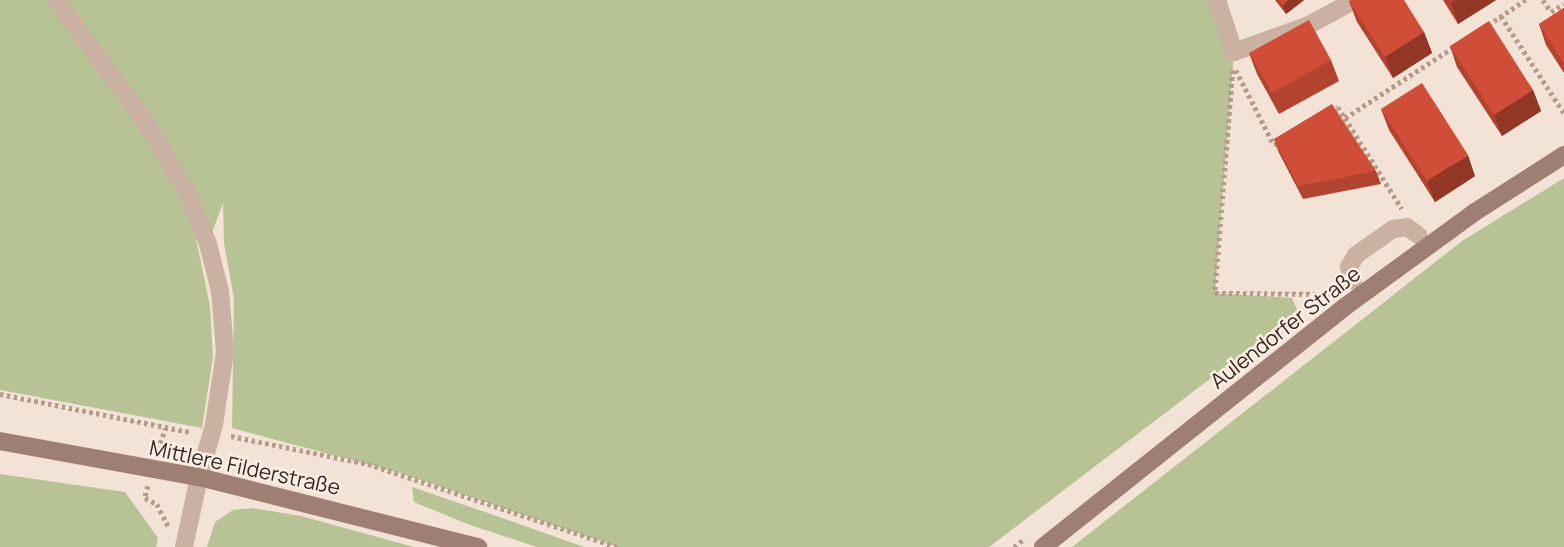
<!DOCTYPE html>
<meta charset="utf-8">
<style>
body{margin:0}
#map{position:relative;width:1564px;height:547px;overflow:hidden;background:#f3e3d6;font-family:Manrope,sans-serif}
div>[style]{position:absolute}
.green>*{inset:0;background:#b8c395}
.path>*{height:4.5px;margin-top:-2.25px;transform-origin:0;background:repeating-linear-gradient(90deg,#b79a8c 0 3.5px,transparent 0 7px)}
.minor>*{height:18px;margin:-9px;padding:0 9px;transform-origin:9px;border-radius:9px;background:#cbb1a2}
.tertiary>*{height:18px;margin:-9px;padding:0 9px;transform-origin:9px;border-radius:9px;background:#cbb1a2}
.secondary>*{height:18px;margin:-9px;padding:0 9px;transform-origin:9px;border-radius:9px;background:#9f7f73}
.wall>*{inset:0;background:#b3432f}
.shaded-wall>*{inset:0;background:#923726}
.building>*{inset:0;background:#d04e37}
span{translate:-50% -50%;white-space:nowrap;text-align:center;line-height:1.15;-webkit-text-stroke:5px #faede3;paint-order:stroke}
.street-label{font-size:21px;color:#352825}
</style>
<div id="map">
<div class="green">
<i style="clip-path:polygon(0 0,1215px 0,1234px 52px,1215px 293px,1292px 298px,1298px 312px,989px 547px,618px 547px,400px 473px,232px 428px,234px 299px,224px 243px,223px 203px,208px 244px,187px 195px,210px 306px,213px 357px,202px 428px,0 390px)"></i>
<i style="clip-path:polygon(1564px 178px,1564px 547px,1072px 547px,1462px 241px)"></i>
<i style="clip-path:polygon(0 474px,125px 492px,158px 538px,156px 547px,0 547px)"></i>
<i style="clip-path:polygon(412px 487px,508px 520px,584px 547px,537px 547px,470px 525px,414px 502px)"></i>
<i style="clip-path:polygon(252px 508px,301px 516px,414px 547px,207px 547px,215px 522px,233px 510px)"></i>
</div>
<div class="path">
<i style="left:1543px;top:0;width:14px;rotate:56deg"></i>
<i style="left:1551px;top:12px;width:15px;rotate:-32deg"></i>
<i style="left:1501px;top:16px;width:116px;rotate:57deg"></i>
<i style="left:1488px;top:25px;width:45px;rotate:-34deg"></i>
<i style="left:1233px;top:70px;width:224px;rotate:94.6deg"></i>
<i style="left:1215px;top:293px;width:115px;rotate:0.5deg"></i>
<i style="left:1236px;top:70px;width:84px;rotate:63.1deg"></i>
<i style="left:1274px;top:145px;width:4px;rotate:-27deg"></i>
<i style="left:1331px;top:111px;width:8px;rotate:-30deg"></i>
<i style="left:1338px;top:107px;width:13px;rotate:58deg"></i>
<i style="left:1345px;top:118px;width:130px;rotate:-33.1deg"></i>
<i style="left:1345px;top:118px;width:107px;rotate:57.9deg"></i>
<i style="left:0;top:394px;width:195px;rotate:11.3deg"></i>
<i style="left:231px;top:436px;width:140px;rotate:11.6deg"></i>
<i style="left:368px;top:464px;width:263px;rotate:18.4deg"></i>
<i style="left:158px;top:450px;width:23px;rotate:-72deg"></i>
<i style="left:148px;top:486px;width:12px;rotate:104deg"></i>
<i style="left:145px;top:498px;width:13px;rotate:27deg"></i>
<i style="left:157px;top:504px;width:25px;rotate:63deg"></i>
<i style="left:1014px;top:547px;width:14px;rotate:-39deg"></i>
</div>
<div class="minor">
<i style="left:56px;top:0;width:152px;rotate:53.8deg"></i>
<i style="left:146px;top:123px;width:78px;rotate:59.2deg"></i>
<i style="left:186px;top:190px;width:58px;rotate:67.8deg"></i>
<i style="left:208px;top:244px;width:49px;rotate:75.7deg"></i>
<i style="left:220px;top:291px;width:61px;rotate:85.3deg"></i>
<i style="left:225px;top:352px;width:74px;rotate:98.6deg"></i>
<i style="left:214px;top:425px;width:54px;rotate:106.1deg"></i>
<i style="left:1217px;top:0;width:55px;rotate:71.9deg"></i>
<i style="left:1234px;top:52px;width:80px;rotate:-19.8deg"></i>
<i style="left:1309px;top:25px;width:52px;rotate:-28.5deg"></i>
<i style="left:1353px;top:281px;width:15px;rotate:-106deg"></i>
<i style="left:1349px;top:267px;width:14px;rotate:-60deg"></i>
<i style="left:1356px;top:255px;width:45px;rotate:-35.1deg"></i>
<i style="left:1393px;top:229px;width:14px;rotate:-8deg"></i>
<i style="left:1407px;top:227px;width:14px;rotate:36deg"></i>
</div>
<div class="tertiary">
<i style="left:184px;top:547px;width:72px;rotate:-77.9deg"></i>
</div>
<div class="secondary">
<i style="left:0;top:441px;width:202px;rotate:10.3deg"></i>
<i style="left:199px;top:477px;width:288px;rotate:14.1deg"></i>
<i style="left:1043px;top:547px;width:387px;rotate:-38.5deg"></i>
<i style="left:1346px;top:306px;width:160px;rotate:-36.1deg"></i>
<i style="left:1475px;top:212px;width:106px;rotate:-32.6deg"></i>
</div>
<div class="wall">
<i style="clip-path:polygon(1275px 0,1304px 0,1286px 14px)"></i>
<i style="clip-path:polygon(1443px 0,1496px 0,1458px 24px)"></i>
<i style="clip-path:polygon(1349px 1px,1424px 32px,1432px 53px,1393px 78px,1357px 22px)"></i>
<i style="clip-path:polygon(1564px 8px,1564px 73px,1546px 45px,1539px 24px)"></i>
<i style="clip-path:polygon(1450px 46px,1533px 90px,1541px 111px,1502px 136px,1457px 67px)"></i>
<i style="clip-path:polygon(1249px 53px,1331px 60px,1339px 81px,1279px 114px,1257px 74px)"></i>
<i style="clip-path:polygon(1381px 109px,1475px 176px,1435px 202px,1389px 130px)"></i>
<i style="clip-path:polygon(1274px 139px,1376px 171px,1381px 184px,1303px 199px,1279px 153px)"></i>
</div>
<div class="shaded-wall">
<i style="clip-path:polygon(1288px 0,1304px 0,1286px 14px,1283px 5px)"></i>
<i style="clip-path:polygon(1456px 0,1496px 0,1458px 24px,1451px 3px)"></i>
<i style="clip-path:polygon(1424px 32px,1432px 53px,1393px 78px,1385px 57px)"></i>
<i style="clip-path:polygon(1533px 90px,1541px 111px,1502px 136px,1494px 115px)"></i>
<i style="clip-path:polygon(1468px 155px,1475px 176px,1435px 202px,1427px 181px)"></i>
</div>
<div class="building">
<i style="clip-path:polygon(1279px 0,1288px 0,1283px 5px)"></i>
<i style="clip-path:polygon(1351px 0,1404px 0,1424px 32px,1385px 57px,1349px 1px)"></i>
<i style="clip-path:polygon(1564px 8px,1564px 64px,1539px 24px)"></i>
<i style="clip-path:polygon(1309px 20px,1331px 60px,1272px 93px,1249px 53px)"></i>
<i style="clip-path:polygon(1489px 21px,1533px 90px,1494px 115px,1450px 46px)"></i>
<i style="clip-path:polygon(1422px 83px,1468px 155px,1427px 181px,1381px 109px)"></i>
<i style="clip-path:polygon(1332px 104px,1376px 171px,1298px 186px,1274px 139px)"></i>
</div>
<div class="street-label">
<span style="left:1285px;top:327px;rotate:-38deg">Aulendorfer Straße</span>
<span style="left:245px;top:467px;rotate:12deg">Mittlere Filderstraße</span>
</div>
</div>
